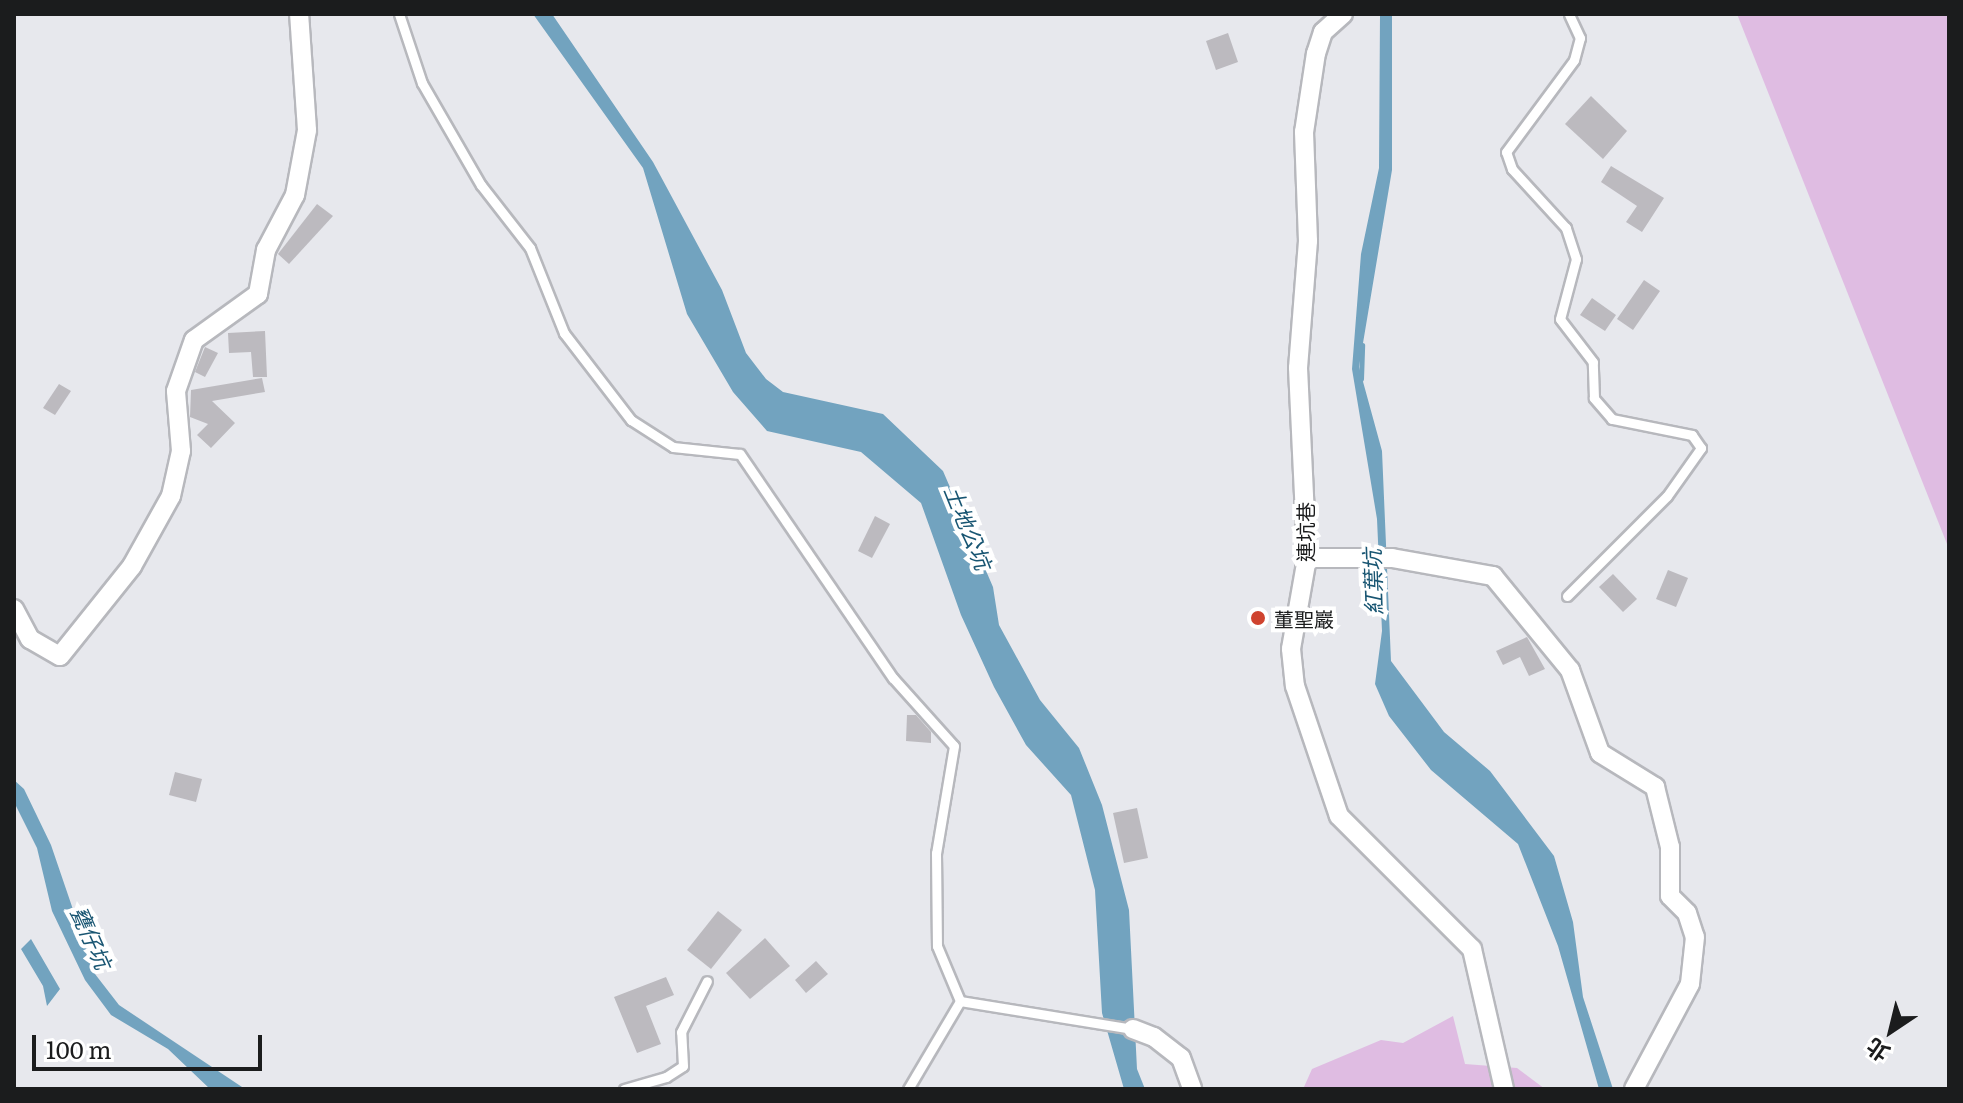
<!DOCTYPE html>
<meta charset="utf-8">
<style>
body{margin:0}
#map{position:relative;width:1963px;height:1103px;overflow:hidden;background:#e7e8ed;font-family:Literata,"Noto Sans TC",serif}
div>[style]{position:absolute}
.green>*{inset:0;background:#dfbce2}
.water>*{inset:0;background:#72a3bf}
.stream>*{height:5px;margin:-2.5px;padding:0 2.5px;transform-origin:2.5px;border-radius:2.5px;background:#72a3bf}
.building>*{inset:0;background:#bcbabf}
.roads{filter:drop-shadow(2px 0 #b7b8bd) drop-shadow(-2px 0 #b7b8bd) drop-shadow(0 2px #b7b8bd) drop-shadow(0 -2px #b7b8bd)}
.service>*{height:9px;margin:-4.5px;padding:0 4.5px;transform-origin:4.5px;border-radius:4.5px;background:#fff}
.minor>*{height:18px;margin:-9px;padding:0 9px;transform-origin:9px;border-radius:9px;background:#fff}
.dots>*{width:22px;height:22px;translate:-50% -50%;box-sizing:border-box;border:4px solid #fff;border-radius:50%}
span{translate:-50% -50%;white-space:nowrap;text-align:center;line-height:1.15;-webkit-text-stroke:8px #fff;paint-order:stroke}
.street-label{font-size:20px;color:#1b1c1d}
.poi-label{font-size:20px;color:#1b1c1d}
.left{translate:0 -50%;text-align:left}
.water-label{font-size:22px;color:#185572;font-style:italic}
.frame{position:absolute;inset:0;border:16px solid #1b1c1d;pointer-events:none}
.north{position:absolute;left:1851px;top:991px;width:80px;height:80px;-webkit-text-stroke:6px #fff;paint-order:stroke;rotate:215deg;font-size:22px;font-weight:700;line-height:32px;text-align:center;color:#1b1c1d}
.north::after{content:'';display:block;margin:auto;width:28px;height:36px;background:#1b1c1d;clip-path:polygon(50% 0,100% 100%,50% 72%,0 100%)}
.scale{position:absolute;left:32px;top:1035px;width:230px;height:36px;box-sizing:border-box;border:4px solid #1b1c1d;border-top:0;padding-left:10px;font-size:24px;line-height:28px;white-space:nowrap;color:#1b1c1d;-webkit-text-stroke:6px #fff;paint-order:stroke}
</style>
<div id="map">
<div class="green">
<i style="clip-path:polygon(1737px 14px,1949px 14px,1949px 549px)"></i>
<i style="clip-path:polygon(1453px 1016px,1465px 1064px,1517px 1068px,1545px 1089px,1304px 1087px,1312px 1069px,1381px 1040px,1403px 1043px)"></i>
</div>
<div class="water">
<i style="clip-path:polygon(533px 14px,552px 14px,653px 162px,722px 290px,746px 353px,766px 379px,783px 392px,883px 414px,943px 471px,993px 587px,999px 625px,1040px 700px,1079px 748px,1102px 805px,1129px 910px,1137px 1069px,1145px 1089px,1124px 1089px,1102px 1013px,1095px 890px,1071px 795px,1026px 745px,994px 687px,961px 615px,921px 503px,861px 452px,767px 431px,733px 392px,687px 314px,643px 168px)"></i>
<i style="clip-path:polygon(1380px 14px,1392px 14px,1392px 170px,1359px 367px,1382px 451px,1391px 661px,1444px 732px,1490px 771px,1554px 856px,1573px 922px,1583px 997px,1613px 1089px,1599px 1089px,1558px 946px,1518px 844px,1431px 770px,1389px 716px,1375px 684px,1382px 631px,1377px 519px,1352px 369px,1361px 254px,1379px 168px)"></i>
<i style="clip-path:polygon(14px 780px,24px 789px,51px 845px,95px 974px,119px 1005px,245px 1089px,210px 1089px,168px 1049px,111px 1015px,85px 980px,52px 911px,37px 848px,14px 802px)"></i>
<i style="clip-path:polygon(31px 939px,60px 989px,47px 1006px,43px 986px,21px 949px)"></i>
</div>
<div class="stream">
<i style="left:1361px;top:379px;width:34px;rotate:-88deg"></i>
</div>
<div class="building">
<i style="clip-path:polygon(1228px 33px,1238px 62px,1216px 70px,1206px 41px)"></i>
<i style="clip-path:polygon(1591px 96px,1627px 131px,1603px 159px,1565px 124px)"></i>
<i style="clip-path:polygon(1611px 166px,1664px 198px,1642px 232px,1626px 222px,1637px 206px,1601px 182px)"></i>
<i style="clip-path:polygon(317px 204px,333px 216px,289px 264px,278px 254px)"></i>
<i style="clip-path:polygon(1644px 280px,1660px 291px,1633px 330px,1617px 319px)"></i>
<i style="clip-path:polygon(1592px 298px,1616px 315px,1605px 331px,1580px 315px)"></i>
<i style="clip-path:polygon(265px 331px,267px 377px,253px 377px,251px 352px,229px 353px,228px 333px)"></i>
<i style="clip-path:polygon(205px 347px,218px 353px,205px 377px,195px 372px)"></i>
<i style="clip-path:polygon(262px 378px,265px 392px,212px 401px,235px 423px,211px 448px,197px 435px,208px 424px,190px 417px,191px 390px)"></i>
<i style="clip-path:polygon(59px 384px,71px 391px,55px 415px,43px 408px)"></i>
<i style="clip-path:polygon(875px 516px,890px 524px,872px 558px,858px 551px)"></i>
<i style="clip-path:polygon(1668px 570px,1688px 578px,1676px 607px,1656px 599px)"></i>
<i style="clip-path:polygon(1613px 574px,1637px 599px,1623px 612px,1599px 587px)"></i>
<i style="clip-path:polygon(1527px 637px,1545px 669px,1529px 676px,1520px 657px,1503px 665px,1496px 651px)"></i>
<i style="clip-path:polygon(907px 715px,916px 715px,931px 732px,931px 743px,906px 741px)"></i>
<i style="clip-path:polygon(175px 772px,202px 779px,196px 802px,169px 795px)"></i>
<i style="clip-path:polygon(1137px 808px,1148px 858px,1124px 863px,1113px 813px)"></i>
<i style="clip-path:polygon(718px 911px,742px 930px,711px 969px,687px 950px)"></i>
<i style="clip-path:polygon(765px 938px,790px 966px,750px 999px,726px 973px)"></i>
<i style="clip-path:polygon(816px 961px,828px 974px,806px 993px,795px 980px)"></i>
<i style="clip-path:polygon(666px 977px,674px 995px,646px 1006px,661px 1044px,637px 1053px,614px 997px)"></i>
</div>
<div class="roads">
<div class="service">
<i style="left:399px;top:14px;width:73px;rotate:71.6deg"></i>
<i style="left:422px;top:83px;width:118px;rotate:60deg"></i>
<i style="left:481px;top:185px;width:80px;rotate:52.1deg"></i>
<i style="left:530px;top:248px;width:92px;rotate:68.2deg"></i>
<i style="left:564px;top:333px;width:110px;rotate:52.4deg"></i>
<i style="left:631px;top:420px;width:50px;rotate:32.7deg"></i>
<i style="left:673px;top:447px;width:67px;rotate:6deg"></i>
<i style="left:740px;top:454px;width:271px;rotate:55.7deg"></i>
<i style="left:893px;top:678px;width:91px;rotate:48.1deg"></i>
<i style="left:954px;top:746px;width:109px;rotate:99.5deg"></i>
<i style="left:936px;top:853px;width:93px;rotate:89.4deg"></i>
<i style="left:937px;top:946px;width:60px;rotate:67.3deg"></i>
<i style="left:1567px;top:596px;width:141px;rotate:-45deg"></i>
<i style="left:1667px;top:496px;width:59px;rotate:-54.7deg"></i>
<i style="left:1701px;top:448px;width:16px;rotate:-125deg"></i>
<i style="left:1692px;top:435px;width:82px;rotate:-168.7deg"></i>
<i style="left:1612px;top:419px;width:28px;rotate:-131deg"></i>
<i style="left:1594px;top:398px;width:36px;rotate:-92deg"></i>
<i style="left:1593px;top:362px;width:54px;rotate:-127.5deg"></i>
<i style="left:1560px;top:319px;width:62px;rotate:-75.1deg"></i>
<i style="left:1576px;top:259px;width:33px;rotate:-108deg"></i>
<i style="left:1566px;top:228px;width:80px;rotate:-132.5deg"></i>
<i style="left:1512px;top:169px;width:18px;rotate:-109deg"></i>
<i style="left:1506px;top:152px;width:114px;rotate:-53.5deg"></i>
<i style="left:1574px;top:60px;width:23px;rotate:-75deg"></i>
<i style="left:1580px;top:38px;width:26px;rotate:-115deg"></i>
<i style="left:624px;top:1089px;width:44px;rotate:-15.9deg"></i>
<i style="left:666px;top:1077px;width:20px;rotate:-33deg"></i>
<i style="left:683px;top:1066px;width:34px;rotate:-93deg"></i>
<i style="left:681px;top:1032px;width:57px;rotate:-63deg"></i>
<i style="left:908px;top:1089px;width:102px;rotate:-59.4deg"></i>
<i style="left:960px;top:1001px;width:175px;rotate:9.2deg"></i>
</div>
<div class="minor">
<i style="left:1343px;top:14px;width:27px;rotate:138deg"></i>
<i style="left:1323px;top:32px;width:22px;rotate:108deg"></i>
<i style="left:1316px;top:53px;width:80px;rotate:98.6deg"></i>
<i style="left:1304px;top:132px;width:109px;rotate:87.9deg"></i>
<i style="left:1308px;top:241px;width:127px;rotate:94.5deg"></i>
<i style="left:1298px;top:368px;width:190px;rotate:87.3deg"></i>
<i style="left:1307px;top:558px;width:92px;rotate:100deg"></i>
<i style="left:1291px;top:649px;width:37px;rotate:84deg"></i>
<i style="left:1295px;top:686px;width:137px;rotate:71.3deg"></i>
<i style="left:1339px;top:816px;width:188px;rotate:45deg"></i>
<i style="left:1472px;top:949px;width:144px;rotate:77.1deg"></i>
<i style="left:1307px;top:558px;width:85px"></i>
<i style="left:1392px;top:558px;width:103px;rotate:10.1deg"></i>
<i style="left:1493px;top:576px;width:122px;rotate:50.7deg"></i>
<i style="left:1570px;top:670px;width:88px;rotate:70.1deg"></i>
<i style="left:1600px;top:753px;width:65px;rotate:31.7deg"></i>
<i style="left:1655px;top:787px;width:62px;rotate:76deg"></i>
<i style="left:1670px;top:847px;width:49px;rotate:90deg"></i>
<i style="left:1670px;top:896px;width:24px;rotate:45deg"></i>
<i style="left:1687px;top:913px;width:25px;rotate:72deg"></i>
<i style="left:1695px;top:937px;width:47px;rotate:96.1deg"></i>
<i style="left:1690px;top:984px;width:119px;rotate:118.1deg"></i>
<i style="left:14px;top:609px;width:34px;rotate:62deg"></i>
<i style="left:30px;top:639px;width:34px;rotate:30deg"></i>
<i style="left:60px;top:656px;width:115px;rotate:-51.3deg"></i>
<i style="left:132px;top:566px;width:80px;rotate:-60.9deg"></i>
<i style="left:171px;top:496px;width:46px;rotate:-77.5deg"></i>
<i style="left:181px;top:451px;width:60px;rotate:-94.8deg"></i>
<i style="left:176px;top:391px;width:54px;rotate:-70.6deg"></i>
<i style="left:194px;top:340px;width:79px;rotate:-35.7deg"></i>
<i style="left:258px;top:294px;width:45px;rotate:-79.7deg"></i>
<i style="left:266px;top:250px;width:62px;rotate:-62.2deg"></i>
<i style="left:295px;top:195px;width:66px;rotate:-79.5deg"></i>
<i style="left:307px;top:130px;width:116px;rotate:-93.9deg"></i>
<i style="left:1133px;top:1029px;width:22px;rotate:21deg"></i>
<i style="left:1154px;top:1037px;width:34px;rotate:38deg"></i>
<i style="left:1181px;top:1058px;width:33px;rotate:70deg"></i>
</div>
</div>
<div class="dots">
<i style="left:1258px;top:618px;background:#cf432f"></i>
</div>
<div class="street-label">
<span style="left:1304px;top:532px;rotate:-90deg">連坑巷</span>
</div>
<div class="poi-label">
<span class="left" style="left:1274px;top:618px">董聖巖</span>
</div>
<div class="water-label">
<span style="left:969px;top:527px;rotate:68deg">土地公坑</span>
<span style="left:1372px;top:582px;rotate:-92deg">紅葉坑</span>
<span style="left:92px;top:937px;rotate:66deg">甕仔坑</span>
</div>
<div class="frame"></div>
<div class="north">北</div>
<div class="scale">100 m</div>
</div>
